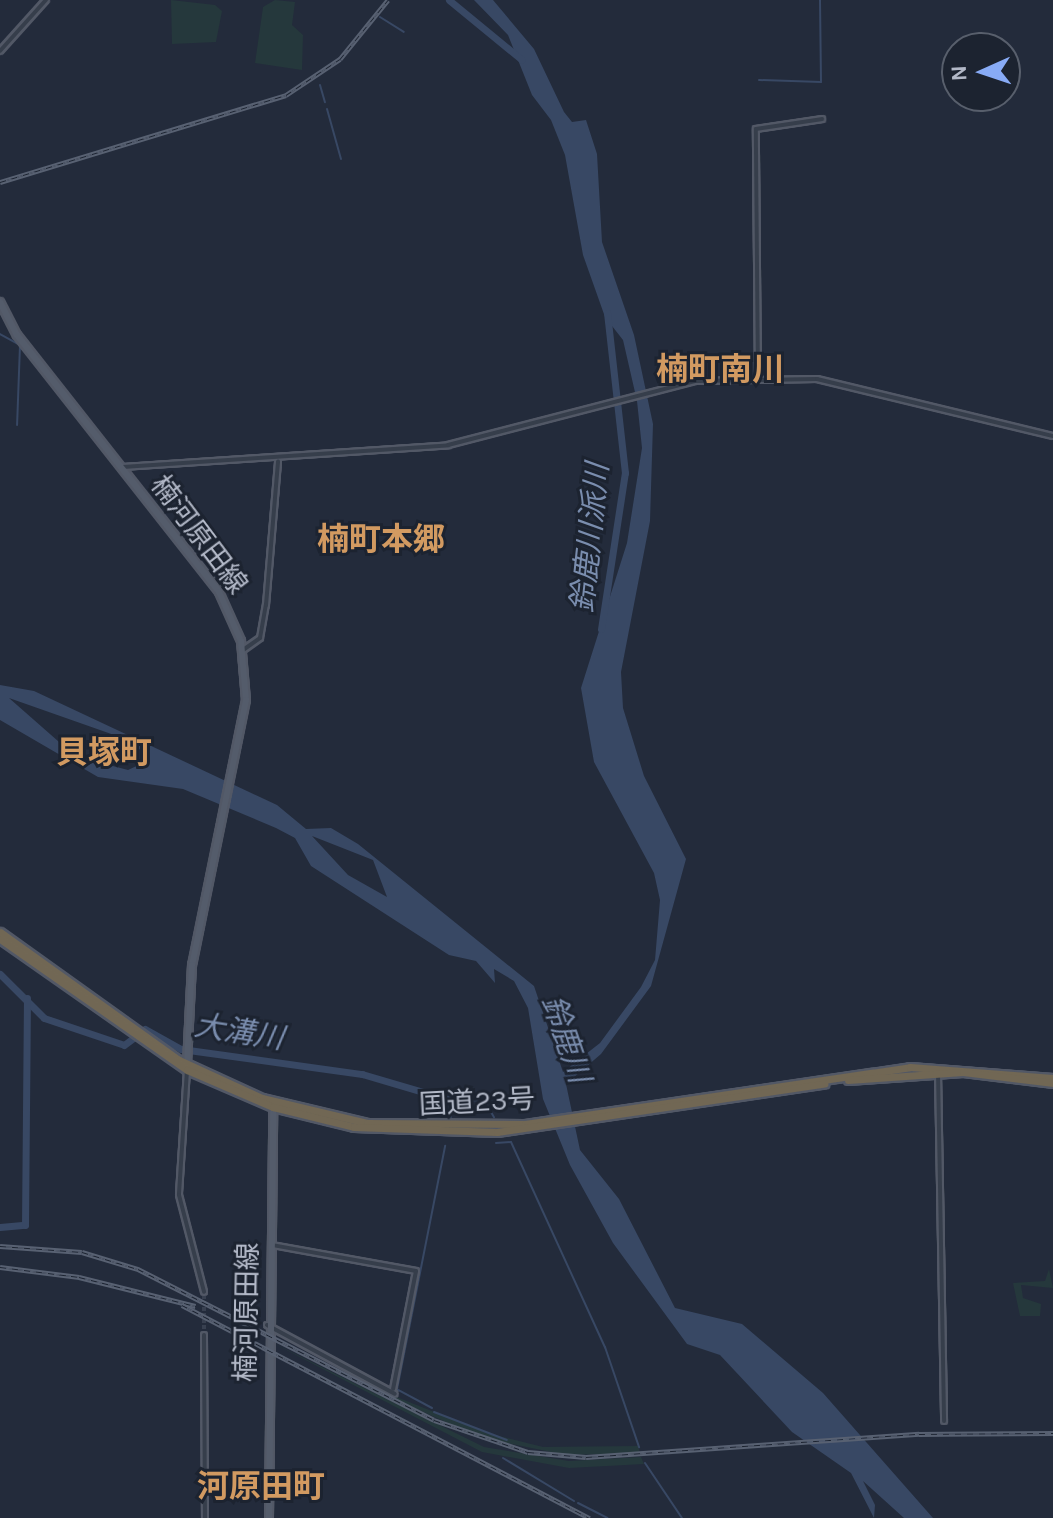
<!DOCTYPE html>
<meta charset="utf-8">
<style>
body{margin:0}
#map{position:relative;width:1053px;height:1518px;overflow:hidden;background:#232b3b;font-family:Karla,"Noto Sans JP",sans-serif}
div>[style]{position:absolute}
.green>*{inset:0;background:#25383c}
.water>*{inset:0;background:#384864}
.stream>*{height:2px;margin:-1px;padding:0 1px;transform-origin:1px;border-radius:1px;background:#384864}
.river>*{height:7px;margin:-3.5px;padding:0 3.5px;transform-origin:3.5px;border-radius:3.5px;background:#384864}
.minor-tunnel>*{height:4px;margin-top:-2px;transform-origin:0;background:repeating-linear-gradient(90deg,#384050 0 4px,transparent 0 6px)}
.roads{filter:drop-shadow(2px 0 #525866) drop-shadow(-2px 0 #525866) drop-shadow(0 2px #525866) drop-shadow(0 -2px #525866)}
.minor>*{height:4px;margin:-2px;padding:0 2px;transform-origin:2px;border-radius:2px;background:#363e4b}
.major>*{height:6px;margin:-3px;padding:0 3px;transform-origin:3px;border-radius:3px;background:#545c6b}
.highway>*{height:7px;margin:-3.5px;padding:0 3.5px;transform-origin:3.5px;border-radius:3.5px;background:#716754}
.rail>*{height:5px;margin-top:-2.5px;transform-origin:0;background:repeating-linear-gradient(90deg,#1c2330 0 6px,#586172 0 12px);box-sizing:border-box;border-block:2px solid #586172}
span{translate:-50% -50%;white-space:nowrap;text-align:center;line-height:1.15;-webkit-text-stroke:6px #1c2330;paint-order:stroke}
.street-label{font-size:28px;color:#b2b8c7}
.water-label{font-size:30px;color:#7a8dae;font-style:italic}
.quarter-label{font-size:32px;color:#d29a61;font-weight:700}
.north{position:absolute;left:941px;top:32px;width:80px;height:80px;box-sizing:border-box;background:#1c2330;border:2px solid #585f6c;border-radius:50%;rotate:267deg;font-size:22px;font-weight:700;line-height:32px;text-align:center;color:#b2b8c7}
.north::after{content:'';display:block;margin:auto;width:28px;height:36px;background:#88abf6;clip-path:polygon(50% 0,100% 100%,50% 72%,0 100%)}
</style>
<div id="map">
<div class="green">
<i style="clip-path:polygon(171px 0,215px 5px,222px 11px,216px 42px,172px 44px)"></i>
<i style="clip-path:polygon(275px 0,295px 2px,292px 25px,303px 35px,302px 70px,255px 63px,263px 7px)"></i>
<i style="clip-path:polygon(1049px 1269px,1053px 1288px,1021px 1285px,1023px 1298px,1041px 1304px,1040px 1316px,1020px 1316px,1013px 1283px,1045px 1281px)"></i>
<i style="clip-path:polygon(273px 1331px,394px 1396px,487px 1433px,543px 1447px,638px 1446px,640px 1453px,566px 1455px,482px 1438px,394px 1399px)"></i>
<i style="clip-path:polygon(271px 1342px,484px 1447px,569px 1461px,641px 1457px,644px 1464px,569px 1468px,482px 1452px)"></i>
</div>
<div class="water">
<i style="clip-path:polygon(evenodd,474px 0,493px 0,534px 49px,564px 112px,572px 122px,586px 120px,597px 154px,602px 242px,634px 335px,653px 424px,650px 521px,621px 672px,623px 708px,644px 776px,686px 859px,651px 986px,601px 1054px,566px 1084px,580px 1150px,619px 1199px,675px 1308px,742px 1324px,823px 1393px,933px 1518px,904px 1518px,863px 1481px,875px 1505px,874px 1518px,851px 1473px,792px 1432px,720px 1355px,687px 1344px,613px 1243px,570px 1165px,543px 1099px,528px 1008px,514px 981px,494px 969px,495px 983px,476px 961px,449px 955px,311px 866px,295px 838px,276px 828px,183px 789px,98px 777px,0 720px,0 685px,34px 691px,277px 805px,306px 829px,331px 828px,358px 844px,534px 986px,563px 1072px,600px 1043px,641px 987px,655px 960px,660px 900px,654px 873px,594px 762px,581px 688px,627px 543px,642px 448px,637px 401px,623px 340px,605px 317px,583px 255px,565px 155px,551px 120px,532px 95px,508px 35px,474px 0,9px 698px,117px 736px,144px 752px,143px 763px,128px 770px,75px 756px,9px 698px,474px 0,312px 836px,373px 860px,387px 897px,348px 875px,312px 836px)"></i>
</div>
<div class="stream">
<i style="left:380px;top:17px;width:28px;rotate:32deg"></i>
<i style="left:759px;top:80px;width:62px;rotate:1.8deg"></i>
<i style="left:821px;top:82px;width:82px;rotate:-90.7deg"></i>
<i style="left:320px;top:85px;width:18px;rotate:74deg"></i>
<i style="left:327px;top:109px;width:52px;rotate:74.4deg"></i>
<i style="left:0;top:334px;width:23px;rotate:29deg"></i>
<i style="left:20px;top:345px;width:80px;rotate:92.1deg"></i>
<i style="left:450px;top:1121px;width:20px;rotate:-79deg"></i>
<i style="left:454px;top:1101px;width:30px;rotate:-2deg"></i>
<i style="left:484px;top:1100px;width:20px;rotate:60deg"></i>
<i style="left:496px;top:1143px;width:15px;rotate:-4deg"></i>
<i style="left:511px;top:1142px;width:226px;rotate:65.4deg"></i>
<i style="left:605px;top:1347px;width:106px;rotate:71.2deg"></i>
<i style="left:432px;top:1408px;width:40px;rotate:-152deg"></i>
<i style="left:397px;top:1389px;width:248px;rotate:-78.8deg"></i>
<i style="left:434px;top:1412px;width:78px;rotate:21deg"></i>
<i style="left:503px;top:1458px;width:83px;rotate:31.2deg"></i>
<i style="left:645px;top:1463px;width:66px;rotate:56.1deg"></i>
<i style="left:578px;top:1503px;width:33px;rotate:27deg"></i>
</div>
<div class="river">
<i style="left:449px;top:0;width:94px;rotate:39.4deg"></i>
<i style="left:601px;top:629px;width:158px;rotate:-81.3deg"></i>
<i style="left:625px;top:473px;width:161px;rotate:-96.4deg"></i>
<i style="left:0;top:974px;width:62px;rotate:45deg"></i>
<i style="left:44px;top:1018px;width:84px;rotate:18.6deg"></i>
<i style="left:124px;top:1045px;width:26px;rotate:-37deg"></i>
<i style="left:145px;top:1029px;width:41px;rotate:29.1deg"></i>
<i style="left:181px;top:1049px;width:183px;rotate:7.9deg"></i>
<i style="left:362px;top:1074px;width:96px;rotate:16.4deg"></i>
<i style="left:0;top:1227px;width:25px;rotate:-5deg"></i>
<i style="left:25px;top:1225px;width:227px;rotate:-89.5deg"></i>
</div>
<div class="minor-tunnel">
<i style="left:204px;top:1335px;width:43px;rotate:-90deg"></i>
</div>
<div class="roads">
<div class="minor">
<i style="left:0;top:51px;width:69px;rotate:-48deg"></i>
<i style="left:758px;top:380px;width:251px;rotate:-90.5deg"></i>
<i style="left:756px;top:129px;width:67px;rotate:-8.6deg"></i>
<i style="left:121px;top:467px;width:328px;rotate:-3.8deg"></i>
<i style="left:448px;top:445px;width:256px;rotate:-14.5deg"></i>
<i style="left:696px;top:381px;width:121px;rotate:-0.9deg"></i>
<i style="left:817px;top:379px;width:243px;rotate:13.6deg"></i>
<i style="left:243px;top:650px;width:21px;rotate:-35deg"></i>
<i style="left:260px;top:638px;width:34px;rotate:-80deg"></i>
<i style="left:266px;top:605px;width:144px;rotate:-85.2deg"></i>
<i style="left:187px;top:1070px;width:125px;rotate:93.7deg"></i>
<i style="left:179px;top:1195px;width:100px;rotate:75.5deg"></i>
<i style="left:938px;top:1072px;width:349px;rotate:89deg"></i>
<i style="left:272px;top:1245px;width:146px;rotate:10.2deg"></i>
<i style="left:416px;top:1271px;width:120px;rotate:101deg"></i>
<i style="left:267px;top:1325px;width:145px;rotate:28.3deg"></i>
<i style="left:204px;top:1335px;width:183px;rotate:89.7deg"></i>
</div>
<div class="major">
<i style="left:0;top:302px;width:37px;rotate:63deg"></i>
<i style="left:17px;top:335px;width:327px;rotate:51.8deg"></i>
<i style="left:219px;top:592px;width:54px;rotate:65.8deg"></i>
<i style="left:241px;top:641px;width:59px;rotate:85.2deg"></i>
<i style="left:246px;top:700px;width:270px;rotate:101.5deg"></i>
<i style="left:192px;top:965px;width:100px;rotate:92.9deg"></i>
<i style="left:269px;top:1518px;width:411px;rotate:-89.4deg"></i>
</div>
<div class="highway">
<i style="left:0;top:932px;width:220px;rotate:35.6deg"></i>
<i style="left:179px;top:1060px;width:91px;rotate:24.6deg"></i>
<i style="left:262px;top:1098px;width:108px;rotate:13.4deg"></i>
<i style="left:367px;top:1123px;width:158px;rotate:0.4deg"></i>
<i style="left:525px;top:1124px;width:389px;rotate:-8.4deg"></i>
<i style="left:910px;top:1067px;width:143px;rotate:4.4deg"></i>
<i style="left:0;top:939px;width:228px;rotate:35deg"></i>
<i style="left:187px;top:1070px;width:94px;rotate:23.3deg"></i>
<i style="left:273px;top:1107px;width:83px;rotate:13.9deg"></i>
<i style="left:354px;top:1127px;width:143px;rotate:2deg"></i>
<i style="left:497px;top:1132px;width:331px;rotate:-8.4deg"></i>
<i style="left:848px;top:1080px;width:115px;rotate:-4deg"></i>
<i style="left:963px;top:1072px;width:91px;rotate:7deg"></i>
</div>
</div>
<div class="rail">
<i style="left:0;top:182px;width:299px;rotate:-16.9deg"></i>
<i style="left:286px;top:95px;width:65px;rotate:-33.7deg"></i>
<i style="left:340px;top:59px;width:76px;rotate:-50.9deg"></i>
<i style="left:0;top:1246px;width:82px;rotate:4.2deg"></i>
<i style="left:82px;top:1252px;width:59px;rotate:16.9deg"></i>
<i style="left:138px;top:1269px;width:332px;rotate:27deg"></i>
<i style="left:434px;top:1420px;width:99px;rotate:18.8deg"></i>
<i style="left:528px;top:1452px;width:58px;rotate:4.9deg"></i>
<i style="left:586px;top:1457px;width:334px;rotate:-4deg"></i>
<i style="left:919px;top:1434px;width:134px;rotate:-0.4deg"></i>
<i style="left:0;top:1267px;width:80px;rotate:7.2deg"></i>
<i style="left:79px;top:1277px;width:120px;rotate:14deg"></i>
<i style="left:182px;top:1305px;width:460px;rotate:27.6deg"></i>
</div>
<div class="street-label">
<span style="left:199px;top:535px;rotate:53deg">楠河原田線</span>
<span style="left:477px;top:1102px;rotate:-3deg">国道23号</span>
<span style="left:247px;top:1312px;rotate:-89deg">楠河原田線</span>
</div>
<div class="water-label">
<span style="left:590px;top:538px;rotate:-84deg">鈴鹿川派川</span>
<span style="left:239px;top:1032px;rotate:9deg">大溝川</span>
<span style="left:566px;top:1039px;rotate:71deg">鈴鹿川</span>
</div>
<div class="quarter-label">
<span style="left:720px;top:370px">楠町南川</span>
<span style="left:381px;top:540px">楠町本郷</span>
<span style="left:104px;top:753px">貝塚町</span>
<span style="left:261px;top:1487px">河原田町</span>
</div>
<div class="north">N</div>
</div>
